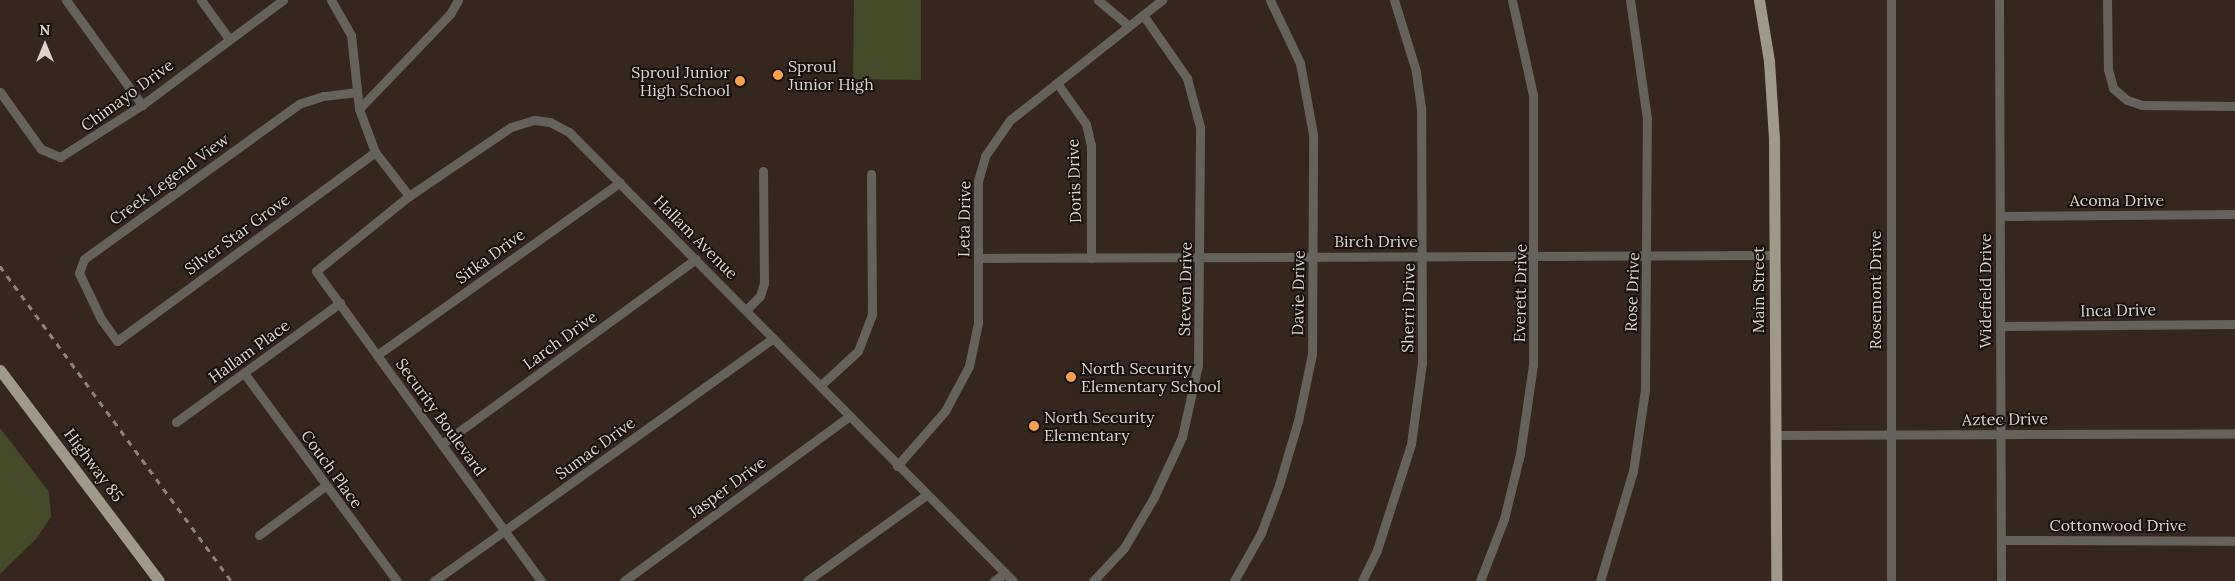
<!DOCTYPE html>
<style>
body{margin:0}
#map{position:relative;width:2235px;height:581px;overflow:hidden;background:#36271e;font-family:Lora,serif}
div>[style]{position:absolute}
.green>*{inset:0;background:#454b29}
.minor>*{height:9px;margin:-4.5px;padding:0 4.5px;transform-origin:4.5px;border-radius:4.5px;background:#65625b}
.major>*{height:11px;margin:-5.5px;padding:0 5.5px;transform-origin:5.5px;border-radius:5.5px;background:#9f9989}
.rail>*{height:2.5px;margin-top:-1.25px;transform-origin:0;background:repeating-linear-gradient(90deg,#8f827b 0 6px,transparent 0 12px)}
.dots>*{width:14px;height:14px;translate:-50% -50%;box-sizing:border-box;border:2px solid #18120e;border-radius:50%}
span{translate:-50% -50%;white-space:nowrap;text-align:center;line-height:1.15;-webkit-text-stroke:4px #18120e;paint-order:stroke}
.poi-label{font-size:16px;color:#ddd3cd}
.left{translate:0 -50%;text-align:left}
.right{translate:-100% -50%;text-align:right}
.street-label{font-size:16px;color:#ddd3cd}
.north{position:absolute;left:20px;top:20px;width:50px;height:50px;-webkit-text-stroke:4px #18120e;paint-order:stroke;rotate:0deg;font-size:14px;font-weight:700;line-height:20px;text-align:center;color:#ddd3cd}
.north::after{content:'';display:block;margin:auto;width:18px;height:22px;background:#ddd3cd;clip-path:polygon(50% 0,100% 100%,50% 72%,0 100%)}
</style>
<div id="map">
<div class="green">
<i style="clip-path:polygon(854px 0,921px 0,921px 80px,853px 79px)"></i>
<i style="clip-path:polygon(0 428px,49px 492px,51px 517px,36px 539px,0 574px)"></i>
</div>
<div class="minor">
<i style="left:66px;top:0;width:130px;rotate:54.1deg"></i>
<i style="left:201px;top:0;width:48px;rotate:54.3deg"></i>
<i style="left:331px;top:0;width:40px;rotate:60.3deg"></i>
<i style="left:351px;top:35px;width:74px;rotate:83.8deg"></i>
<i style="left:359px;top:109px;width:46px;rotate:69.6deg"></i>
<i style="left:375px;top:152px;width:56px;rotate:52.3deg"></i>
<i style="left:1098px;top:0;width:40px;rotate:40deg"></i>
<i style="left:1891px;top:0;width:581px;rotate:90deg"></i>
<i style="left:1999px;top:0;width:581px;rotate:89.8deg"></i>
<i style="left:2107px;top:0;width:69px;rotate:89.2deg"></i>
<i style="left:2108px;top:69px;width:20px;rotate:75deg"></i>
<i style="left:2113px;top:88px;width:18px;rotate:41deg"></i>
<i style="left:2127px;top:100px;width:16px;rotate:18deg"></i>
<i style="left:2142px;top:105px;width:93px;rotate:0.6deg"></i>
<i style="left:1057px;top:83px;width:50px;rotate:54.7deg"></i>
<i style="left:1086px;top:124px;width:22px;rotate:77deg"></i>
<i style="left:1091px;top:145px;width:113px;rotate:90deg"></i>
<i style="left:0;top:92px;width:70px;rotate:54.3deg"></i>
<i style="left:41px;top:149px;width:21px;rotate:23deg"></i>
<i style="left:60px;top:157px;width:97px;rotate:-32.4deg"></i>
<i style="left:142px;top:105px;width:176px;rotate:-36.7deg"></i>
<i style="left:357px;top:92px;width:34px;rotate:173deg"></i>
<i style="left:323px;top:96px;width:25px;rotate:162deg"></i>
<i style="left:299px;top:104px;width:265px;rotate:144.2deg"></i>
<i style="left:84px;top:259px;width:15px;rotate:110deg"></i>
<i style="left:79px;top:273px;width:51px;rotate:64.4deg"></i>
<i style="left:101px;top:319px;width:27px;rotate:54deg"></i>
<i style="left:117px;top:341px;width:320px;rotate:-36.2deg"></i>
<i style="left:359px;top:109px;width:132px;rotate:-46.2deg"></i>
<i style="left:450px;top:14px;width:16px;rotate:-60deg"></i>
<i style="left:2000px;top:216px;width:235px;rotate:-0.5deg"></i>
<i style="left:979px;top:258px;width:795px;rotate:-0.22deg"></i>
<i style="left:747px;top:309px;width:18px;rotate:-45deg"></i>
<i style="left:760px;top:296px;width:14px;rotate:-73deg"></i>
<i style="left:764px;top:283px;width:112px;rotate:-90.5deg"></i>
<i style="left:2001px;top:326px;width:234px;rotate:-0.5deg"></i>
<i style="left:377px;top:355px;width:298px;rotate:-35.4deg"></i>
<i style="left:244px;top:373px;width:258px;rotate:53.7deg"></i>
<i style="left:821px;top:385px;width:50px;rotate:-42.6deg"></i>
<i style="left:858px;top:351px;width:40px;rotate:-69deg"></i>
<i style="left:872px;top:314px;width:140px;rotate:-90.4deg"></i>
<i style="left:176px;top:422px;width:203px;rotate:-36deg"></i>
<i style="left:1776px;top:435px;width:459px;rotate:-0.2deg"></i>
<i style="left:442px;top:444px;width:314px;rotate:-36.1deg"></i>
<i style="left:897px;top:466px;width:73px;rotate:-48.9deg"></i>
<i style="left:945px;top:411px;width:51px;rotate:-61.9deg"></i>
<i style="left:969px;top:366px;width:44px;rotate:-78.2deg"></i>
<i style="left:978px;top:323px;width:142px;rotate:-90deg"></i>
<i style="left:978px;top:181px;width:26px;rotate:-74deg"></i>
<i style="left:985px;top:156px;width:44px;rotate:-55.2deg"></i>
<i style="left:1010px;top:120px;width:194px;rotate:-38.3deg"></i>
<i style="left:259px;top:535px;width:82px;rotate:-36.6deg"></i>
<i style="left:2001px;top:540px;width:234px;rotate:0.2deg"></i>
<i style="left:434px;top:581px;width:417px;rotate:-35.6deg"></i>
<i style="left:541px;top:581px;width:383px;rotate:-126deg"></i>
<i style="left:316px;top:271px;width:119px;rotate:-38.9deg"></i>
<i style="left:409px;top:196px;width:123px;rotate:-34.1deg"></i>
<i style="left:511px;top:127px;width:24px;rotate:-17deg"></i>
<i style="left:534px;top:120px;width:16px;rotate:7deg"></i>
<i style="left:550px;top:122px;width:21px;rotate:28deg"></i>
<i style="left:569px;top:132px;width:631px;rotate:45.32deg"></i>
<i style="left:624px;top:581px;width:278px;rotate:-36.2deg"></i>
<i style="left:807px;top:581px;width:145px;rotate:-35.8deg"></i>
<i style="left:994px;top:581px;width:14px;rotate:-36deg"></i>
<i style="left:1093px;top:581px;width:45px;rotate:-46.8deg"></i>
<i style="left:1124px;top:548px;width:59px;rotate:-59.5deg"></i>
<i style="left:1154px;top:497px;width:66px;rotate:-65deg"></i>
<i style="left:1182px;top:437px;width:74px;rotate:-77.5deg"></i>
<i style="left:1198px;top:365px;width:238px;rotate:-89.5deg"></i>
<i style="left:1200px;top:127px;width:51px;rotate:-104.9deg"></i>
<i style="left:1187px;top:78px;width:77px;rotate:-124.9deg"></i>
<i style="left:1234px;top:581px;width:55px;rotate:-60.6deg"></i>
<i style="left:1261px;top:533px;width:51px;rotate:-69.4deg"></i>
<i style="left:1279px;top:485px;width:67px;rotate:-73.5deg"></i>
<i style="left:1298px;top:421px;width:68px;rotate:-78.2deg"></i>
<i style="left:1312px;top:354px;width:220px;rotate:-89.7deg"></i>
<i style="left:1313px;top:134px;width:72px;rotate:-100.4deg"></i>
<i style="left:1300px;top:63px;width:70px;rotate:-115.5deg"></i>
<i style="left:1362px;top:581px;width:34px;rotate:-64deg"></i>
<i style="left:1377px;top:550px;width:111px;rotate:-72.2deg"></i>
<i style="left:1411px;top:444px;width:82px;rotate:-82.3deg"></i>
<i style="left:1422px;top:363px;width:255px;rotate:-90.2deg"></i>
<i style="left:1421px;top:108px;width:37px;rotate:-98deg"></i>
<i style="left:1416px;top:71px;width:74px;rotate:-107.2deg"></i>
<i style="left:1480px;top:581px;width:66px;rotate:-68.8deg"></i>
<i style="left:1504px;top:519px;width:67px;rotate:-76.2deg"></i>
<i style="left:1520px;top:454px;width:90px;rotate:-81.7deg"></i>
<i style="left:1533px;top:365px;width:270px;rotate:-90deg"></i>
<i style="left:1533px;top:95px;width:97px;rotate:-102.5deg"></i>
<i style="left:1600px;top:581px;width:115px;rotate:-73.3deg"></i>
<i style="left:1633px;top:471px;width:82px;rotate:-81.6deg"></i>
<i style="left:1645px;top:390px;width:271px;rotate:-89.6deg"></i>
<i style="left:1647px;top:119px;width:120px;rotate:-98.1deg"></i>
</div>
<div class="major">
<i style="left:1759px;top:0;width:62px;rotate:80.7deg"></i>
<i style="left:1769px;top:61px;width:78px;rotate:86.3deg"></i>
<i style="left:1774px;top:139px;width:442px;rotate:89.7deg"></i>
<i style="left:0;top:370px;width:264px;rotate:53deg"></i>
</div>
<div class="rail">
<i style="left:0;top:266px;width:391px;rotate:53.7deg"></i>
</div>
<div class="dots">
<i style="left:778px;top:75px;background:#f8a04b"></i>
<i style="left:740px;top:81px;background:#f8a04b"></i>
<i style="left:1071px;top:377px;background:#f8a04b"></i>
<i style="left:1034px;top:426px;background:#f8a04b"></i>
</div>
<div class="poi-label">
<span class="left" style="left:788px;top:75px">Sproul<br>Junior High</span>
<span class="right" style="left:730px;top:81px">Sproul Junior<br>High School</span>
<span class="left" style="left:1081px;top:377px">North Security<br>Elementary School</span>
<span class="left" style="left:1044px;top:426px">North Security<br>Elementary</span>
</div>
<div class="street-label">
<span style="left:127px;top:95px;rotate:-36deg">Chimayo Drive</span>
<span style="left:169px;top:179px;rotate:-36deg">Creek Legend View</span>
<span style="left:1074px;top:181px;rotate:-92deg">Doris Drive</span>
<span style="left:2117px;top:200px">Acoma Drive</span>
<span style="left:964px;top:219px;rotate:-89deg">Leta Drive</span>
<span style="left:237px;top:234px;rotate:-36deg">Silver Star Grove</span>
<span style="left:696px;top:237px;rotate:45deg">Hallam Avenue</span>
<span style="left:1376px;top:241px">Birch Drive</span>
<span style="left:490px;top:256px;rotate:-36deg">Sitka Drive</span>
<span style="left:1185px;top:289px;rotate:-89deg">Steven Drive</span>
<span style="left:1758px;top:290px;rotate:-90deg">Main Street</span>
<span style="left:1875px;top:290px;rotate:-90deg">Rosemont Drive</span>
<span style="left:1985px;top:291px;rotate:-90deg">Widefield Drive</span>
<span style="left:1632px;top:292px;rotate:-88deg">Rose Drive</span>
<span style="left:1298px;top:293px;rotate:-89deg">Davie Drive</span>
<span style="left:1520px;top:293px;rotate:-89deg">Everett Drive</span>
<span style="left:1408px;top:308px;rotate:-89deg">Sherri Drive</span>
<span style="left:2118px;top:310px;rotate:-1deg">Inca Drive</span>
<span style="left:560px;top:340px;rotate:-36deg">Larch Drive</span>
<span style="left:249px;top:351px;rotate:-36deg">Hallam Place</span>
<span style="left:441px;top:417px;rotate:54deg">Security Boulevard</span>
<span style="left:2005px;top:419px;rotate:-1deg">Aztec Drive</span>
<span style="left:595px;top:448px;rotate:-36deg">Sumac Drive</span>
<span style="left:94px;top:465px;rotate:53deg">Highway 85</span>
<span style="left:332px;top:469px;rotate:54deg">Couch Place</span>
<span style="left:727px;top:487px;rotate:-36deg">Jasper Drive</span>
<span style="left:2118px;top:525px">Cottonwood Drive</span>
</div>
<div class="north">N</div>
</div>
